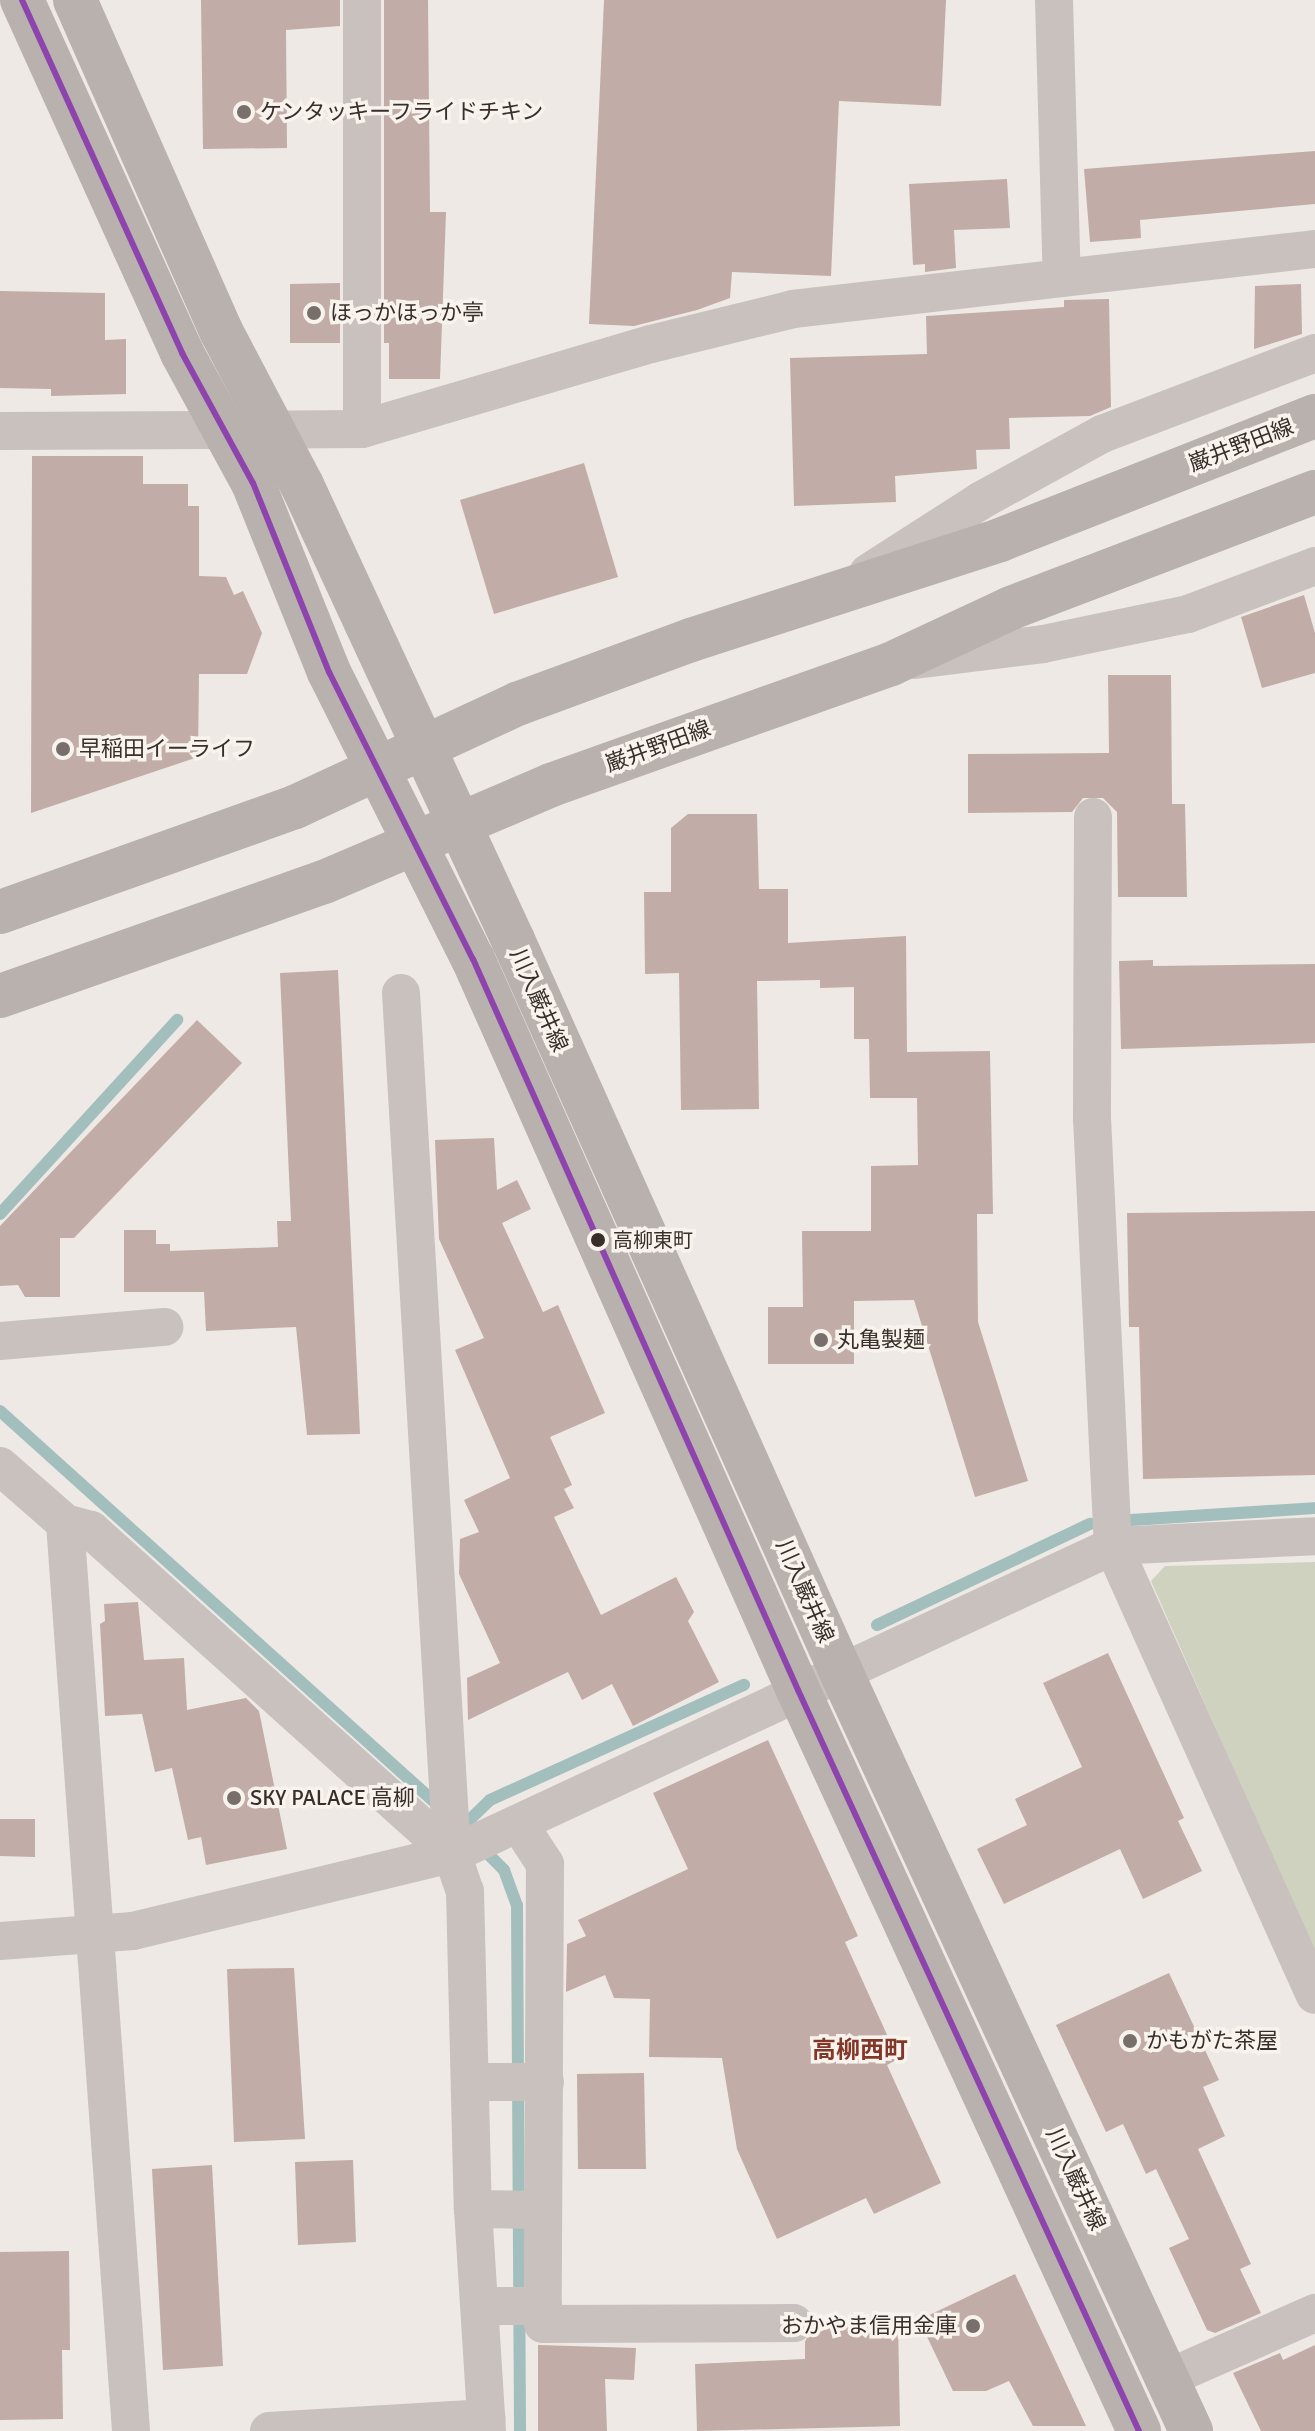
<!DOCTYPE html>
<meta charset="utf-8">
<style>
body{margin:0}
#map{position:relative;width:1315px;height:2431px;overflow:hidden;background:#eee9e5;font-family:Signika,"Noto Sans JP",sans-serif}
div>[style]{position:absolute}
.green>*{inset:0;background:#d0d2c0}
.stream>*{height:12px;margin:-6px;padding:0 6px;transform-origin:6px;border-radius:6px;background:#a2bfbd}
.building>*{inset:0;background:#c1aca7}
.street>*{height:38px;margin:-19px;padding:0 19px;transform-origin:19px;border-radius:19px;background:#c8c1bd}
.secondary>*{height:44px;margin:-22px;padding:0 22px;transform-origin:22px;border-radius:22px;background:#b8b1ae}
.bus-1>*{height:6px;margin:-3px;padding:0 3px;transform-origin:3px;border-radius:3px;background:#8e44ad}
.dots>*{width:22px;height:22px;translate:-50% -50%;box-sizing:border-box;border:4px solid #f9f3ed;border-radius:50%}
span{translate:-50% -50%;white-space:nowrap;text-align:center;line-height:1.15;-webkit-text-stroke:7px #f9f3ed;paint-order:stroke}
.bus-label{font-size:20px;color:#382e2b}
.left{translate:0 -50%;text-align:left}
.poi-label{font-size:22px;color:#382e2b}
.right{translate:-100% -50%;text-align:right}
.street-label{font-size:22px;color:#382e2b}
.neighbourhood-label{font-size:24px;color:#833729;font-weight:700}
</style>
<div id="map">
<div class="green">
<i style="clip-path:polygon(1315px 1562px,1315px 1954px,1151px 1581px,1165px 1566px)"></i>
</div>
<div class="stream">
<i style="left:0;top:1214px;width:263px;rotate:-47.6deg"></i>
<i style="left:0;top:1411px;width:593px;rotate:41.99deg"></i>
<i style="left:1131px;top:1520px;width:184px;rotate:-3.7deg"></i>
<i style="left:877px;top:1625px;width:236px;rotate:-25.4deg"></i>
<i style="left:461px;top:1828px;width:40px;rotate:-44deg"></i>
<i style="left:490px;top:1800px;width:279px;rotate:-24.4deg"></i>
<i style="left:480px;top:1846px;width:34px;rotate:45deg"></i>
<i style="left:504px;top:1870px;width:37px;rotate:70deg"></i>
<i style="left:517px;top:1905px;width:526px;rotate:89.67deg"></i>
</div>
<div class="building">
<i style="clip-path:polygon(201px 0,340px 0,340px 26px,286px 30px,287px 148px,203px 149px)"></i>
<i style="clip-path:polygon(384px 0,428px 0,430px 212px,446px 212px,440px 379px,389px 379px,389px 343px,384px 343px)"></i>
<i style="clip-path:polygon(604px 0,946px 0,941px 106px,839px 101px,831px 276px,732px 272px,730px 298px,697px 310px,634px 326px,589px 324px)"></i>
<i style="clip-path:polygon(1315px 151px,1315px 204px,1140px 220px,1141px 238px,1090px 242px,1084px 169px)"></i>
<i style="clip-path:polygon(1007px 179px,1010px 228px,954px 230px,956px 268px,925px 272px,925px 264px,913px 265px,909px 184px)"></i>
<i style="clip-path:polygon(340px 283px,340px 343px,290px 343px,290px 284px)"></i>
<i style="clip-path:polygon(1301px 284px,1302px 334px,1254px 349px,1255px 286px)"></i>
<i style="clip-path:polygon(0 291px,105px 293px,105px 340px,126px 339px,126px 394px,51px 396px,51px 389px,0 388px)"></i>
<i style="clip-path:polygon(1109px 299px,1111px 407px,1090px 416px,1009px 418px,1010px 449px,976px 450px,977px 469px,895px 476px,896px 502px,794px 506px,790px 358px,927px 354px,926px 316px,1064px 307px,1064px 300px)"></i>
<i style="clip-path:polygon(32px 456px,143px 456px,143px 484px,188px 484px,188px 506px,199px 506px,199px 576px,226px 577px,234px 595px,243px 591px,262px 633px,247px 674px,199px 674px,198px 757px,31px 813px)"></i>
<i style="clip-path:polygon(584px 463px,618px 577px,494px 614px,460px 500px)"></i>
<i style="clip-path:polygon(1304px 595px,1315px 633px,1315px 673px,1262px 688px,1241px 617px)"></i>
<i style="clip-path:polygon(1108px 675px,1171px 675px,1172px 804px,1185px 804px,1187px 897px,1118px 897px,1117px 812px,1103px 798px,1083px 798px,1072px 812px,968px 813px,968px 754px,1109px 753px)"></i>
<i style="clip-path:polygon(688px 814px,757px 814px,759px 889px,788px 889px,788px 943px,906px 936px,907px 1052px,990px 1051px,993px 1214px,977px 1214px,978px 1322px,1028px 1481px,975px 1497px,914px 1300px,854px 1301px,854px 1364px,768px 1364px,768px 1307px,803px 1307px,802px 1231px,871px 1231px,871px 1166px,918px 1165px,917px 1098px,870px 1098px,869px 1039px,854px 1039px,854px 987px,820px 988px,820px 980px,757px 981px,759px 1109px,681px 1110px,679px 973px,645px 974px,644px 892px,671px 892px,671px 828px)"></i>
<i style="clip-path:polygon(1153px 960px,1153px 966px,1315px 964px,1315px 1043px,1121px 1049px,1119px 961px)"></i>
<i style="clip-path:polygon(338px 970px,360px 1434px,307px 1435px,296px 1327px,206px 1331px,204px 1292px,124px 1292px,124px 1230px,156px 1230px,156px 1244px,170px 1244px,170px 1251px,278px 1247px,277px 1221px,291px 1221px,280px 973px)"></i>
<i style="clip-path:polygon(197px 1020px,242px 1063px,74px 1238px,60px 1238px,60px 1297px,25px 1297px,18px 1285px,0 1286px,0 1226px)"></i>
<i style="clip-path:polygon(494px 1138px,497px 1190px,517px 1180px,531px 1209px,502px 1223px,543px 1312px,558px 1305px,605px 1413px,550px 1437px,572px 1485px,564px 1489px,574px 1508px,554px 1517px,601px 1615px,676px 1577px,694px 1612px,688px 1621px,719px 1682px,633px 1726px,612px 1684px,582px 1700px,568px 1672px,468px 1720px,467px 1678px,500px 1663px,459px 1574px,460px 1539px,479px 1532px,464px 1500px,510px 1478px,455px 1350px,484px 1338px,439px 1239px,435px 1140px)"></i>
<i style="clip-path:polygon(1315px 1211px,1315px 1475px,1143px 1479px,1139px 1327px,1129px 1327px,1127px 1213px)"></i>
<i style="clip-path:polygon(138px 1602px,144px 1660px,184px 1658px,187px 1710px,246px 1698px,259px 1711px,287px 1849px,206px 1865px,201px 1837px,188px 1840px,172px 1768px,155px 1772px,142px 1714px,105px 1716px,100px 1624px,105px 1621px,104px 1604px)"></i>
<i style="clip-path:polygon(1108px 1653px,1184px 1818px,1178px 1821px,1202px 1871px,1143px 1899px,1120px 1849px,1004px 1904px,977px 1849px,1027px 1825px,1015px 1799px,1082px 1767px,1043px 1683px)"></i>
<i style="clip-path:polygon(768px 1740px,858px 1936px,845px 1942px,898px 2059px,887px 2065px,941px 2183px,874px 2214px,866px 2198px,777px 2239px,737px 2149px,722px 2058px,649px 2057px,650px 1999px,614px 1998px,605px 1975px,566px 1992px,567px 1944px,586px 1936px,578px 1920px,688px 1869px,653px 1793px)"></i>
<i style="clip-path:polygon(0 1819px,35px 1819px,35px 1857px,0 1856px)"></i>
<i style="clip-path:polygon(294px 1968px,305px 2139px,234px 2142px,227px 1969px)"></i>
<i style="clip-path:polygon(1169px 1973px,1219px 2080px,1203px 2087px,1225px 2136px,1198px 2149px,1251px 2264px,1240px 2269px,1261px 2313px,1215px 2333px,1207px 2330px,1169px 2248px,1189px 2239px,1156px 2169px,1146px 2174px,1123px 2124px,1106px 2132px,1056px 2025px)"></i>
<i style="clip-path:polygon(644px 2073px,646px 2169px,578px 2169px,577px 2074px)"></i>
<i style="clip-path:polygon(353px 2160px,356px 2242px,298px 2245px,295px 2162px)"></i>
<i style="clip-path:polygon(212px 2165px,223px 2366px,163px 2370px,152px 2169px)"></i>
<i style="clip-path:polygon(69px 2251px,70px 2350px,62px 2350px,63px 2419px,0 2420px,0 2252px)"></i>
<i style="clip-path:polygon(1015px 2274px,1086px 2426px,1033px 2426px,1009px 2381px,986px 2391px,953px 2391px,919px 2320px)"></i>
<i style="clip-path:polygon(815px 2320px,898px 2322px,900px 2426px,697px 2431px,695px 2364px,805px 2359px,805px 2342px)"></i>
<i style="clip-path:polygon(538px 2345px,636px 2348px,634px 2380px,605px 2379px,607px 2431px,538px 2431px)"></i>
<i style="clip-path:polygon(1315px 2345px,1315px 2431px,1261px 2431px,1233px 2373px,1280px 2353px,1283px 2360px)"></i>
</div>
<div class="street">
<i style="left:362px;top:0;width:429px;rotate:90deg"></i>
<i style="left:1054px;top:0;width:278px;rotate:88.4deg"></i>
<i style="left:0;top:431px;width:362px;rotate:-0.3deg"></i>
<i style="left:362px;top:429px;width:301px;rotate:-16.4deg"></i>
<i style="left:651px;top:344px;width:146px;rotate:-13.8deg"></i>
<i style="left:793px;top:309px;width:525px;rotate:-6.56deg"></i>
<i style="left:868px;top:573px;width:133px;rotate:-32.7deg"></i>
<i style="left:980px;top:501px;width:139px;rotate:-28.8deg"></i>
<i style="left:1102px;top:434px;width:228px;rotate:-20.8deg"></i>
<i style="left:915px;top:660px;width:129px;rotate:-7.1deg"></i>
<i style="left:1043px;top:644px;width:148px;rotate:-11.7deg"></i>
<i style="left:1188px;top:614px;width:136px;rotate:-20.7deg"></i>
<i style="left:1093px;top:817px;width:301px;rotate:90.2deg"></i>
<i style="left:1092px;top:1118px;width:429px;rotate:87.2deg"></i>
<i style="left:1113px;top:1546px;width:492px;rotate:65.8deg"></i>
<i style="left:401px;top:993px;width:863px;rotate:86.61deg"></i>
<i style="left:452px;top:1854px;width:39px;rotate:71deg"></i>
<i style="left:465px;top:1891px;width:318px;rotate:88.6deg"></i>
<i style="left:473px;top:2209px;width:222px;rotate:86.4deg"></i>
<i style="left:0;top:1341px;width:165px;rotate:-4.9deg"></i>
<i style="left:0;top:1466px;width:86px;rotate:41.2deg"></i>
<i style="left:65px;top:1523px;width:27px;rotate:15deg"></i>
<i style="left:91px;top:1530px;width:485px;rotate:41.9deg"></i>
<i style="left:65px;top:1523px;width:910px;rotate:85.84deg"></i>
<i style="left:519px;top:1824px;width:48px;rotate:57deg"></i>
<i style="left:545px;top:1864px;width:442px;rotate:90.3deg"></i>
<i style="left:0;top:1941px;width:133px;rotate:-4.3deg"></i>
<i style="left:133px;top:1931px;width:328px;rotate:-13.6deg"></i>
<i style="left:452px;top:1854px;width:729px;rotate:-24.98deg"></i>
<i style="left:1113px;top:1546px;width:202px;rotate:-2.8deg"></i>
<i style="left:470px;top:2082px;width:75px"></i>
<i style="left:473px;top:2209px;width:70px;rotate:0.8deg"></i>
<i style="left:480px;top:2306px;width:63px"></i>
<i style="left:543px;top:2306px;width:18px;rotate:90deg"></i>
<i style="left:543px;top:2324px;width:251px;rotate:-0.2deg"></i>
<i style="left:1168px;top:2378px;width:161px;rotate:-23.9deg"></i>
<i style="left:269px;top:2431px;width:218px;rotate:-3.4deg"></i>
</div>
<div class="secondary">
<i style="left:22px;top:0;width:388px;rotate:65.6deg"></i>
<i style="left:182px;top:353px;width:148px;rotate:61.4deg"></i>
<i style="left:253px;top:483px;width:204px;rotate:68.1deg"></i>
<i style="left:329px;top:672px;width:321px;rotate:63.4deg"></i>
<i style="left:473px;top:959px;width:800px;rotate:66.03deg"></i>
<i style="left:798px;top:1690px;width:816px;rotate:65.29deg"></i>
<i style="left:75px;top:0;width:362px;rotate:66.2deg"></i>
<i style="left:221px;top:331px;width:174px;rotate:62.3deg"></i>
<i style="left:302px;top:485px;width:502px;rotate:65.12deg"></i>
<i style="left:513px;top:940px;width:802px;rotate:65.86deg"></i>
<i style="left:841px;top:1672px;width:836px;rotate:65.24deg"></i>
<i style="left:0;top:912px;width:313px;rotate:-19.6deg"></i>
<i style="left:295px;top:807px;width:245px;rotate:-24.9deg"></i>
<i style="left:517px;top:704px;width:185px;rotate:-20.2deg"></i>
<i style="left:691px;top:640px;width:325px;rotate:-17.9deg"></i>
<i style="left:1000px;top:540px;width:339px;rotate:-21.5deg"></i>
<i style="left:0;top:996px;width:343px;rotate:-19.4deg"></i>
<i style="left:324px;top:882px;width:247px;rotate:-23.1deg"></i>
<i style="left:551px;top:785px;width:361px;rotate:-19.6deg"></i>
<i style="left:891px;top:664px;width:132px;rotate:-25deg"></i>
<i style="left:1011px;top:608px;width:325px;rotate:-20.9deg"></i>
</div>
<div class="bus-1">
<i style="left:22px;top:0;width:388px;rotate:65.6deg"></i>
<i style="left:182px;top:353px;width:148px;rotate:61.4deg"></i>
<i style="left:253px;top:483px;width:204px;rotate:68.1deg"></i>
<i style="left:329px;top:672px;width:321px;rotate:63.4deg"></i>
<i style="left:473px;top:959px;width:800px;rotate:66.03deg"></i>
<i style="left:798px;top:1690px;width:816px;rotate:65.29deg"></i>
</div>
<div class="dots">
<i style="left:244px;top:112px;background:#786f6c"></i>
<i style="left:314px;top:313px;background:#786f6c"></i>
<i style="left:63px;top:749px;background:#786f6c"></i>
<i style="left:598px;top:1240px;background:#382e2b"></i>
<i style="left:821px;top:1340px;background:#786f6c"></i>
<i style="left:234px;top:1798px;background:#786f6c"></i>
<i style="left:1130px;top:2041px;background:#786f6c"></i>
<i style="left:973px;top:2326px;background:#786f6c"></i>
</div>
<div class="bus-label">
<span class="left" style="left:613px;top:1240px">高柳東町</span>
</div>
<div class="poi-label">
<span class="left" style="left:260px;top:112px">ケンタッキーフライドチキン</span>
<span class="left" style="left:330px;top:313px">ほっかほっか亭</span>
<span class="left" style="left:79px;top:749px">早稲田イーライフ</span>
<span class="left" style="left:837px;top:1340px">丸亀製麺</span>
<span class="left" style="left:250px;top:1798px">SKY PALACE 高柳</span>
<span class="left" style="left:1146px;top:2041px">かもがた茶屋</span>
<span class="right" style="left:957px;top:2326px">おかやま信用金庫</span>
</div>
<div class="street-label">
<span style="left:1241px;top:445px;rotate:-21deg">巌井野田線</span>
<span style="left:658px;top:746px;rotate:-20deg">巌井野田線</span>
<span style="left:539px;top:1000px;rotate:66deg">川入巌井線</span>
<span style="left:805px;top:1591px;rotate:66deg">川入巌井線</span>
<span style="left:1076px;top:2179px;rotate:65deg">川入巌井線</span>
</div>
<div class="neighbourhood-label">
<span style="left:860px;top:2051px">高柳西町</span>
</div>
</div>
